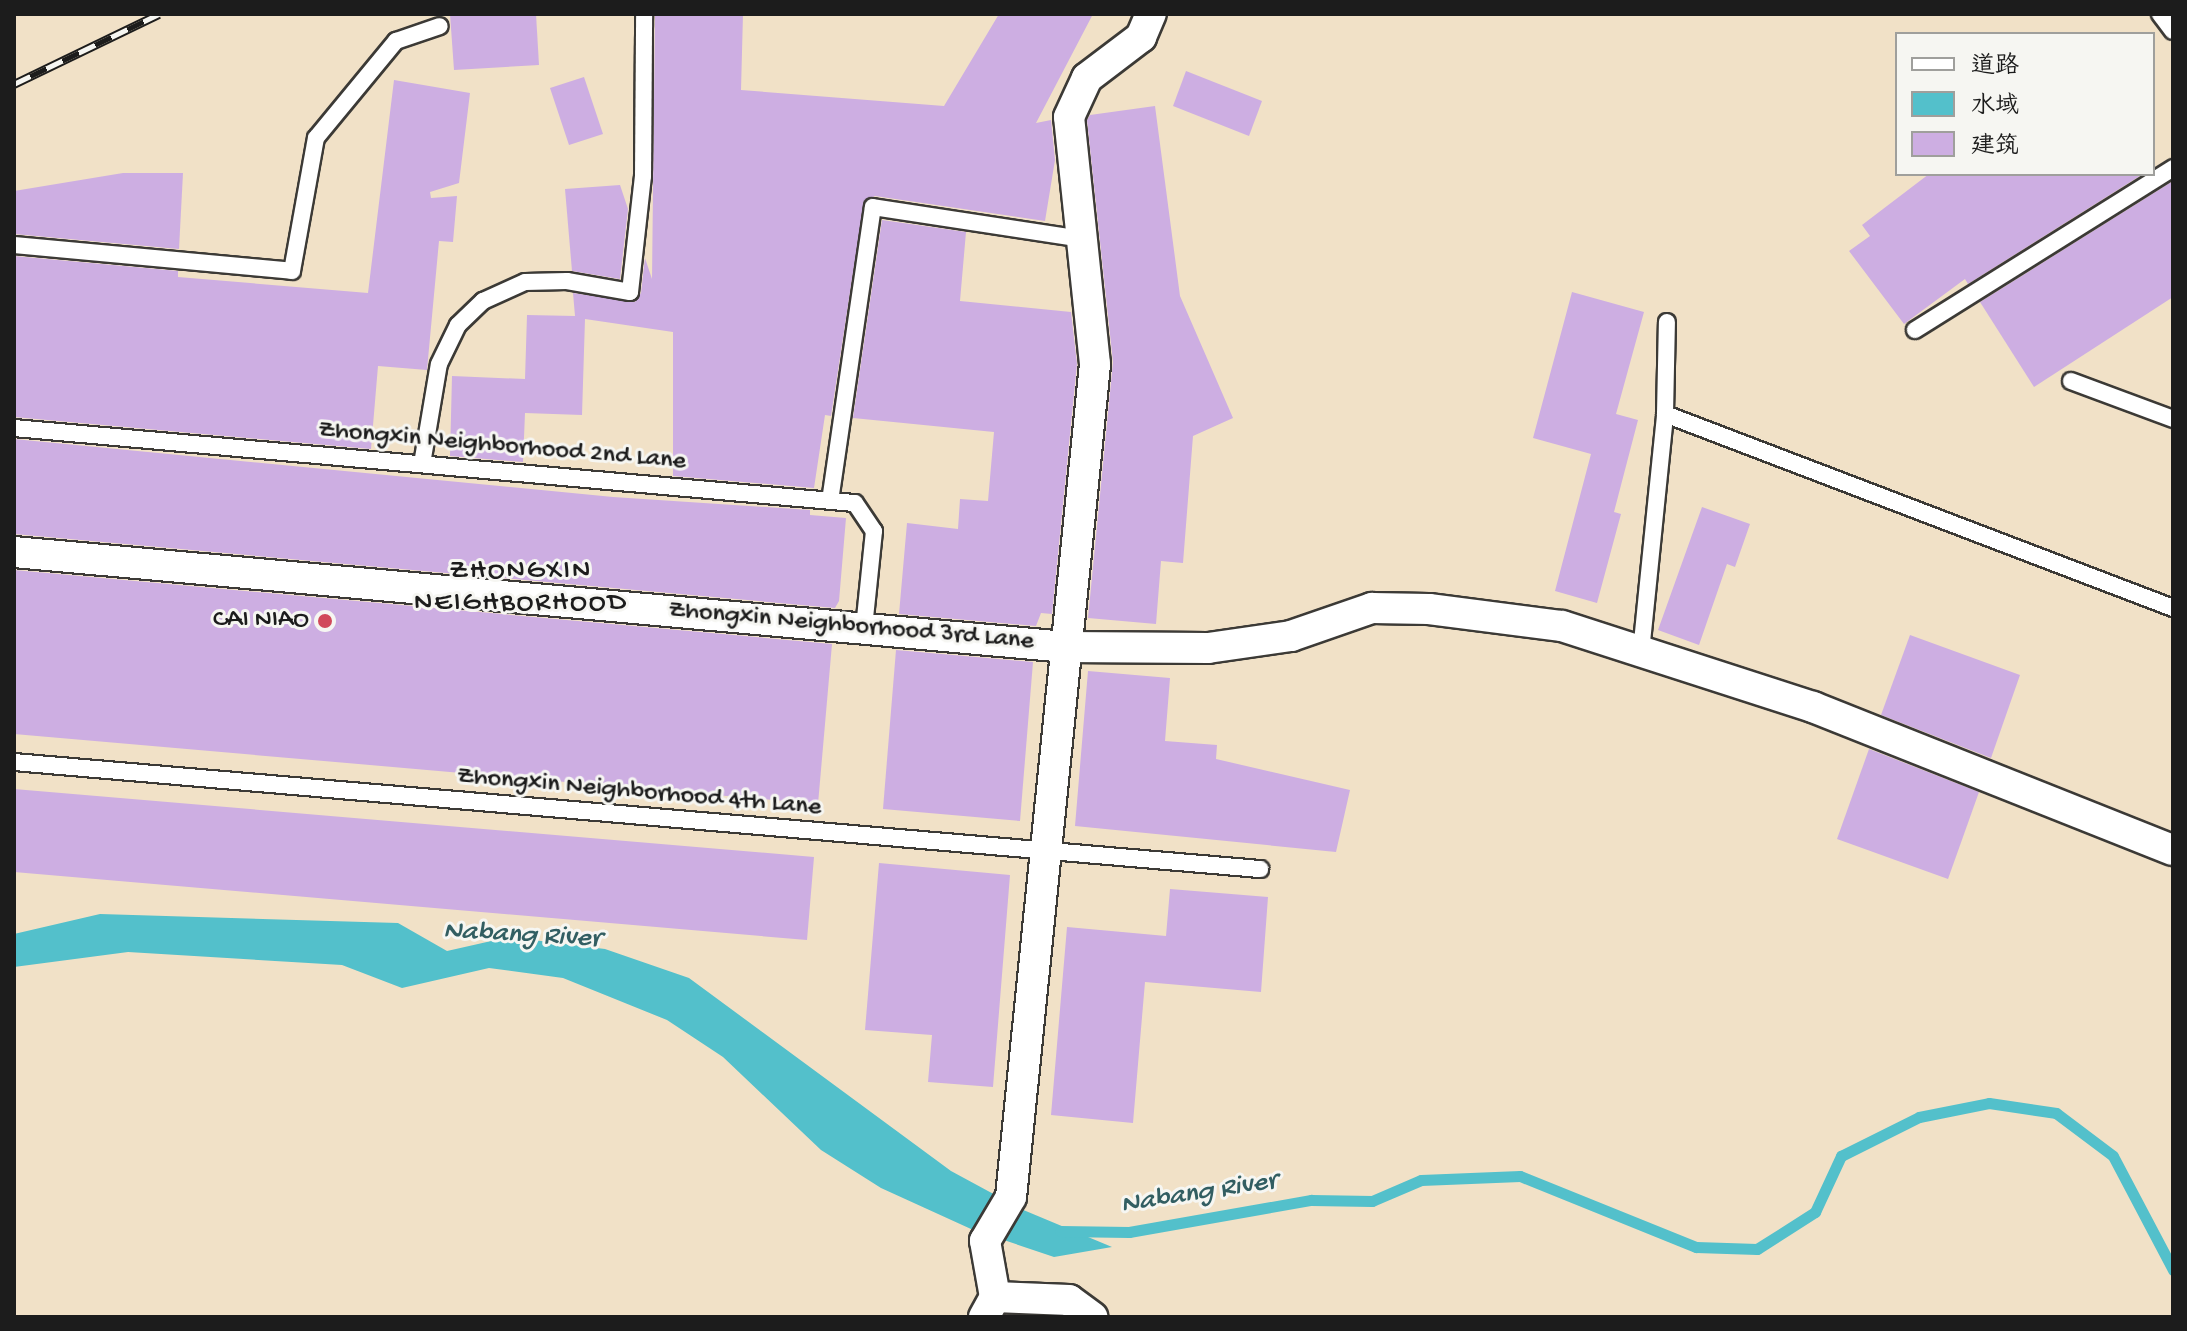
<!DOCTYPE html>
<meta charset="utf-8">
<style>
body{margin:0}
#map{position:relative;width:2187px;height:1331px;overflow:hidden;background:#f1e1c7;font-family:"Gochi Hand","LXGW WenKai TC",sans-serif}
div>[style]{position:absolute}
.water>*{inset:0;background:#53c0cb}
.stream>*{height:11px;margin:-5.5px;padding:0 5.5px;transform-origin:5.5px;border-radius:5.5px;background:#53c0cb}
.building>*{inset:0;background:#cdaee2}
.roads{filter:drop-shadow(2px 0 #3c3a36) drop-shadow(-2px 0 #3c3a36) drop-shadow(0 2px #3c3a36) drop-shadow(0 -2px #3c3a36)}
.lane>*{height:16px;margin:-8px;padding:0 8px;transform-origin:8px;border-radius:8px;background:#fff}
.street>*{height:30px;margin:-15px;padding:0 15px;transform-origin:15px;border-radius:15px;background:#fff}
.rail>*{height:9px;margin-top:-4.5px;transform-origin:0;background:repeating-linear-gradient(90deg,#f6f6f2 0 18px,#1c1c1c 0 36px);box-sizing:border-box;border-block:2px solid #1c1c1c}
.dots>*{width:22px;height:22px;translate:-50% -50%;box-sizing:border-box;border:4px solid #f6f6f2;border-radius:50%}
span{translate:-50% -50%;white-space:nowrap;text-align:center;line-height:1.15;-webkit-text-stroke:6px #f6f6f2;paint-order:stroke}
.street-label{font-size:26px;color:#1c1c1c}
.poi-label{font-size:26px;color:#1c1c1c}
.right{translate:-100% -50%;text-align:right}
.neighbourhood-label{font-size:28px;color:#1c1c1c;letter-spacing:2px}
.water-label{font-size:28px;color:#325e62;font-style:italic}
.frame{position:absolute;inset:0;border:16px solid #1c1c1c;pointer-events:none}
.legend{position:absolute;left:1895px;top:32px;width:260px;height:144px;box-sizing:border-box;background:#f6f6f2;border:2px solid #9f9f9c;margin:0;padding:10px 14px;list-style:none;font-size:24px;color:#1c1c1c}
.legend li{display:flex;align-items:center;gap:16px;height:40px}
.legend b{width:40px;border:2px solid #9f9f9c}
</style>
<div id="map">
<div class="water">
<i style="clip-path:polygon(100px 914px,398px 923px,447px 951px,509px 937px,605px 949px,689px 978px,951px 1171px,1021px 1209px,1112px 1247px,1054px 1257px,971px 1229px,881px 1188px,821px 1150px,723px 1057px,667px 1020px,563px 978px,489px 968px,402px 988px,342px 965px,128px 952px,14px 967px,14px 934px)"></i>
</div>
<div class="stream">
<i style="left:1060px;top:1231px;width:69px;rotate:0.8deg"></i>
<i style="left:1129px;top:1232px;width:185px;rotate:-10deg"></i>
<i style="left:1311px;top:1200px;width:61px;rotate:0.9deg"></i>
<i style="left:1372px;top:1201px;width:53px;rotate:-23.2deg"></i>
<i style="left:1421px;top:1180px;width:99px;rotate:-2.3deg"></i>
<i style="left:1520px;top:1176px;width:190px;rotate:22deg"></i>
<i style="left:1696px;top:1247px;width:61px;rotate:1.9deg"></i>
<i style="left:1757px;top:1249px;width:69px;rotate:-32.5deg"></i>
<i style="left:1815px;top:1212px;width:62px;rotate:-65.1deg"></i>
<i style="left:1841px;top:1156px;width:87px;rotate:-26.6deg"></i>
<i style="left:1919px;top:1117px;width:71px;rotate:-11.3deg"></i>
<i style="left:1989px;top:1103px;width:68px;rotate:8.5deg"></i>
<i style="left:2056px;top:1113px;width:71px;rotate:37deg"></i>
<i style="left:2113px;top:1156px;width:129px;rotate:62.2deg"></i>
</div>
<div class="building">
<i style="clip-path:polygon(450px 14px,536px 14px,539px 65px,454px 70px)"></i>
<i style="clip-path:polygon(655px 14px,743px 14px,741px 90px,944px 106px,999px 14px,1093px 14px,1036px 123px,1051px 120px,1055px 160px,1045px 221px,875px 196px,864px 201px,831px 416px,825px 415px,814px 488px,673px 476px,673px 332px,585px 319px,582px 415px,525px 413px,523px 462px,450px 456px,452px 376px,525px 379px,527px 315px,575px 316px,573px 293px,635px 302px,641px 293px,645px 258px,652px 279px)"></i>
<i style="clip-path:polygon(1186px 71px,1262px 101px,1249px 136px,1173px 106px)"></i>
<i style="clip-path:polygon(584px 77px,603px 134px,569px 145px,550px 88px)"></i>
<i style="clip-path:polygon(394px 80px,470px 93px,459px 183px,430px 192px,431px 198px,457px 196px,453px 242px,439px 241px,427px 370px,378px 366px,371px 449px,14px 417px,14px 256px,178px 271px,178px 277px,368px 293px)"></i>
<i style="clip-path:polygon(1155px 106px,1180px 296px,1233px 418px,1193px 436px,1183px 563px,1161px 561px,1156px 624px,1088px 618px,1113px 362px,1087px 120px,1090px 115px)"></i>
<i style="clip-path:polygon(123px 173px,183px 173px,179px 249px,14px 234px,14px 191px)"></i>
<i style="clip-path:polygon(1929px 174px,2143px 174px,1968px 284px,1965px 279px,1904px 324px,1849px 251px,1870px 236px,1862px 225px)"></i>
<i style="clip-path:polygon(2173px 181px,2173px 297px,2034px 387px,1980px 302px)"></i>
<i style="clip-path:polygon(620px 185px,628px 209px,620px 279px,572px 271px,565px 189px)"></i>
<i style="clip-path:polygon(882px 220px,966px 232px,960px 301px,1071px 312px,1077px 364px,1052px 614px,1041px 613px,1036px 626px,899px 614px,907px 523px,958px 529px,960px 499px,988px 501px,994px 432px,853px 418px)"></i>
<i style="clip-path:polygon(1572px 292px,1644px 312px,1616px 414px,1638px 420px,1614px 512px,1621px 514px,1597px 603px,1555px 591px,1591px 454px,1533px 438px)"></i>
<i style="clip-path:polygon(14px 439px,613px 497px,810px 510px,810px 515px,846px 518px,839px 601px,835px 608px,14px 534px)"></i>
<i style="clip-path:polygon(1702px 507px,1750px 524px,1735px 567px,1727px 564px,1699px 645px,1658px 630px)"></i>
<i style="clip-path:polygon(14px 570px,832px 644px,818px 804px,14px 734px)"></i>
<i style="clip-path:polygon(1910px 635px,2020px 675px,1991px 758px,1881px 715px)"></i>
<i style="clip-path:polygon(896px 650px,1033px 662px,1020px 821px,883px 809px)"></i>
<i style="clip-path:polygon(1088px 671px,1170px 678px,1165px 741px,1217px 745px,1216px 759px,1350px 790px,1336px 852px,1075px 826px)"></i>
<i style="clip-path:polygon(1869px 749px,1979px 792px,1948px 879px,1837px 839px)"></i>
<i style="clip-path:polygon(14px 789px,814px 857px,807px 940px,14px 872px)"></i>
<i style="clip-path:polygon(879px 863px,1010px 875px,993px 1087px,928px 1082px,932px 1035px,865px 1030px)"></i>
<i style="clip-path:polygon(1170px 889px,1268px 897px,1261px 992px,1145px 982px,1133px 1123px,1051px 1115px,1067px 927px,1166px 936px)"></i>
</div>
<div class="roads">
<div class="lane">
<i style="left:2160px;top:14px;width:21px;rotate:53deg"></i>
<i style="left:14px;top:245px;width:279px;rotate:5.3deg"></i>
<i style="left:292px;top:271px;width:135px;rotate:-79.8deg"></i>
<i style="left:316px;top:138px;width:126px;rotate:-50.5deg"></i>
<i style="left:396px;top:41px;width:46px;rotate:-18.8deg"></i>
<i style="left:1915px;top:330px;width:305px;rotate:-32.1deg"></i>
<i style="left:2071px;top:381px;width:109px;rotate:20.4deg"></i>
<i style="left:1665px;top:414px;width:544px;rotate:20.9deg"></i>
<i style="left:14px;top:428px;width:844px;rotate:5.1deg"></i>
<i style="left:855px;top:503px;width:34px;rotate:56deg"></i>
<i style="left:874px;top:531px;width:98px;rotate:95.9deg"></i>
<i style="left:422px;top:464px;width:101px;rotate:-80.4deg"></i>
<i style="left:439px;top:364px;width:43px;rotate:-64deg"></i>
<i style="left:458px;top:325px;width:35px;rotate:-44deg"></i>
<i style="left:483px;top:301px;width:46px;rotate:-24.3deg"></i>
<i style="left:525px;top:282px;width:42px;rotate:-1.4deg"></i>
<i style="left:567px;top:281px;width:64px;rotate:9.9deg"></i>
<i style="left:630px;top:292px;width:117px;rotate:-83.6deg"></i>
<i style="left:643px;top:176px;width:162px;rotate:-89.6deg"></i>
<i style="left:830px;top:501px;width:297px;rotate:-81.7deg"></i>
<i style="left:873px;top:207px;width:211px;rotate:8.7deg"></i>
<i style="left:1641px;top:652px;width:239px;rotate:-84.2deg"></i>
<i style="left:1665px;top:414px;width:92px;rotate:-88.8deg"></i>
<i style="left:14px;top:762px;width:1251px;rotate:4.91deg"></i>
</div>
<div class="street">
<i style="left:14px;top:552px;width:1056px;rotate:5.16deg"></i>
<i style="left:1066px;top:647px;width:142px;rotate:0.4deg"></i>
<i style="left:1208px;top:648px;width:84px;rotate:-8.2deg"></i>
<i style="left:1291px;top:636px;width:86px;rotate:-19.1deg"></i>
<i style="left:1372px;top:608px;width:57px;rotate:1deg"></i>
<i style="left:1429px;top:609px;width:134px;rotate:7.3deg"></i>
<i style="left:1562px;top:626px;width:264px;rotate:17.9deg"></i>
<i style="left:1813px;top:707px;width:387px;rotate:21.7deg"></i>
<i style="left:995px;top:1297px;width:74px;rotate:2.3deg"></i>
<i style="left:1069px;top:1300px;width:29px;rotate:36deg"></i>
<i style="left:984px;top:1317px;width:23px;rotate:-61deg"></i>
<i style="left:995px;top:1297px;width:57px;rotate:-100.1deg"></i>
<i style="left:985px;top:1241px;width:51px;rotate:-59.4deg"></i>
<i style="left:1011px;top:1197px;width:837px;rotate:-84.24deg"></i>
<i style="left:1095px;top:364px;width:248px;rotate:-96deg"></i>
<i style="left:1069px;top:117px;width:43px;rotate:-65.2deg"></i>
<i style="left:1087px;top:78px;width:68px;rotate:-37.2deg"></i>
<i style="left:1141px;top:37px;width:25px;rotate:-67deg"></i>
</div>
</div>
<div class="rail">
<i style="left:14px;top:84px;width:161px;rotate:-25.8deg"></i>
</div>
<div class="dots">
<i style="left:325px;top:621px;background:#d1495b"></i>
</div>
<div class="street-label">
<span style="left:502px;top:447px;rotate:5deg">Zhongxin Neighborhood 2nd Lane</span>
<span style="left:851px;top:627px;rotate:5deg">Zhongxin Neighborhood 3rd Lane</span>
<span style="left:639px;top:793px;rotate:5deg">Zhongxin Neighborhood 4th Lane</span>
</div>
<div class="poi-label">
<span class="right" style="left:309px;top:621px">CAI NIAO</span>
</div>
<div class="neighbourhood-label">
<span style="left:521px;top:588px">ZHONGXIN<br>NEIGHBORHOOD</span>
</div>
<div class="water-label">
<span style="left:522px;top:936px;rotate:3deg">Nabang River</span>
<span style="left:1199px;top:1194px;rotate:-9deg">Nabang River</span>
</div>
<div class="frame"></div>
<ul class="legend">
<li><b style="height:10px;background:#fff"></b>道路</li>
<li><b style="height:22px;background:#53c0cb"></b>水域</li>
<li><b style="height:22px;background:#cdaee2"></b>建筑</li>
</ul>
</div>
